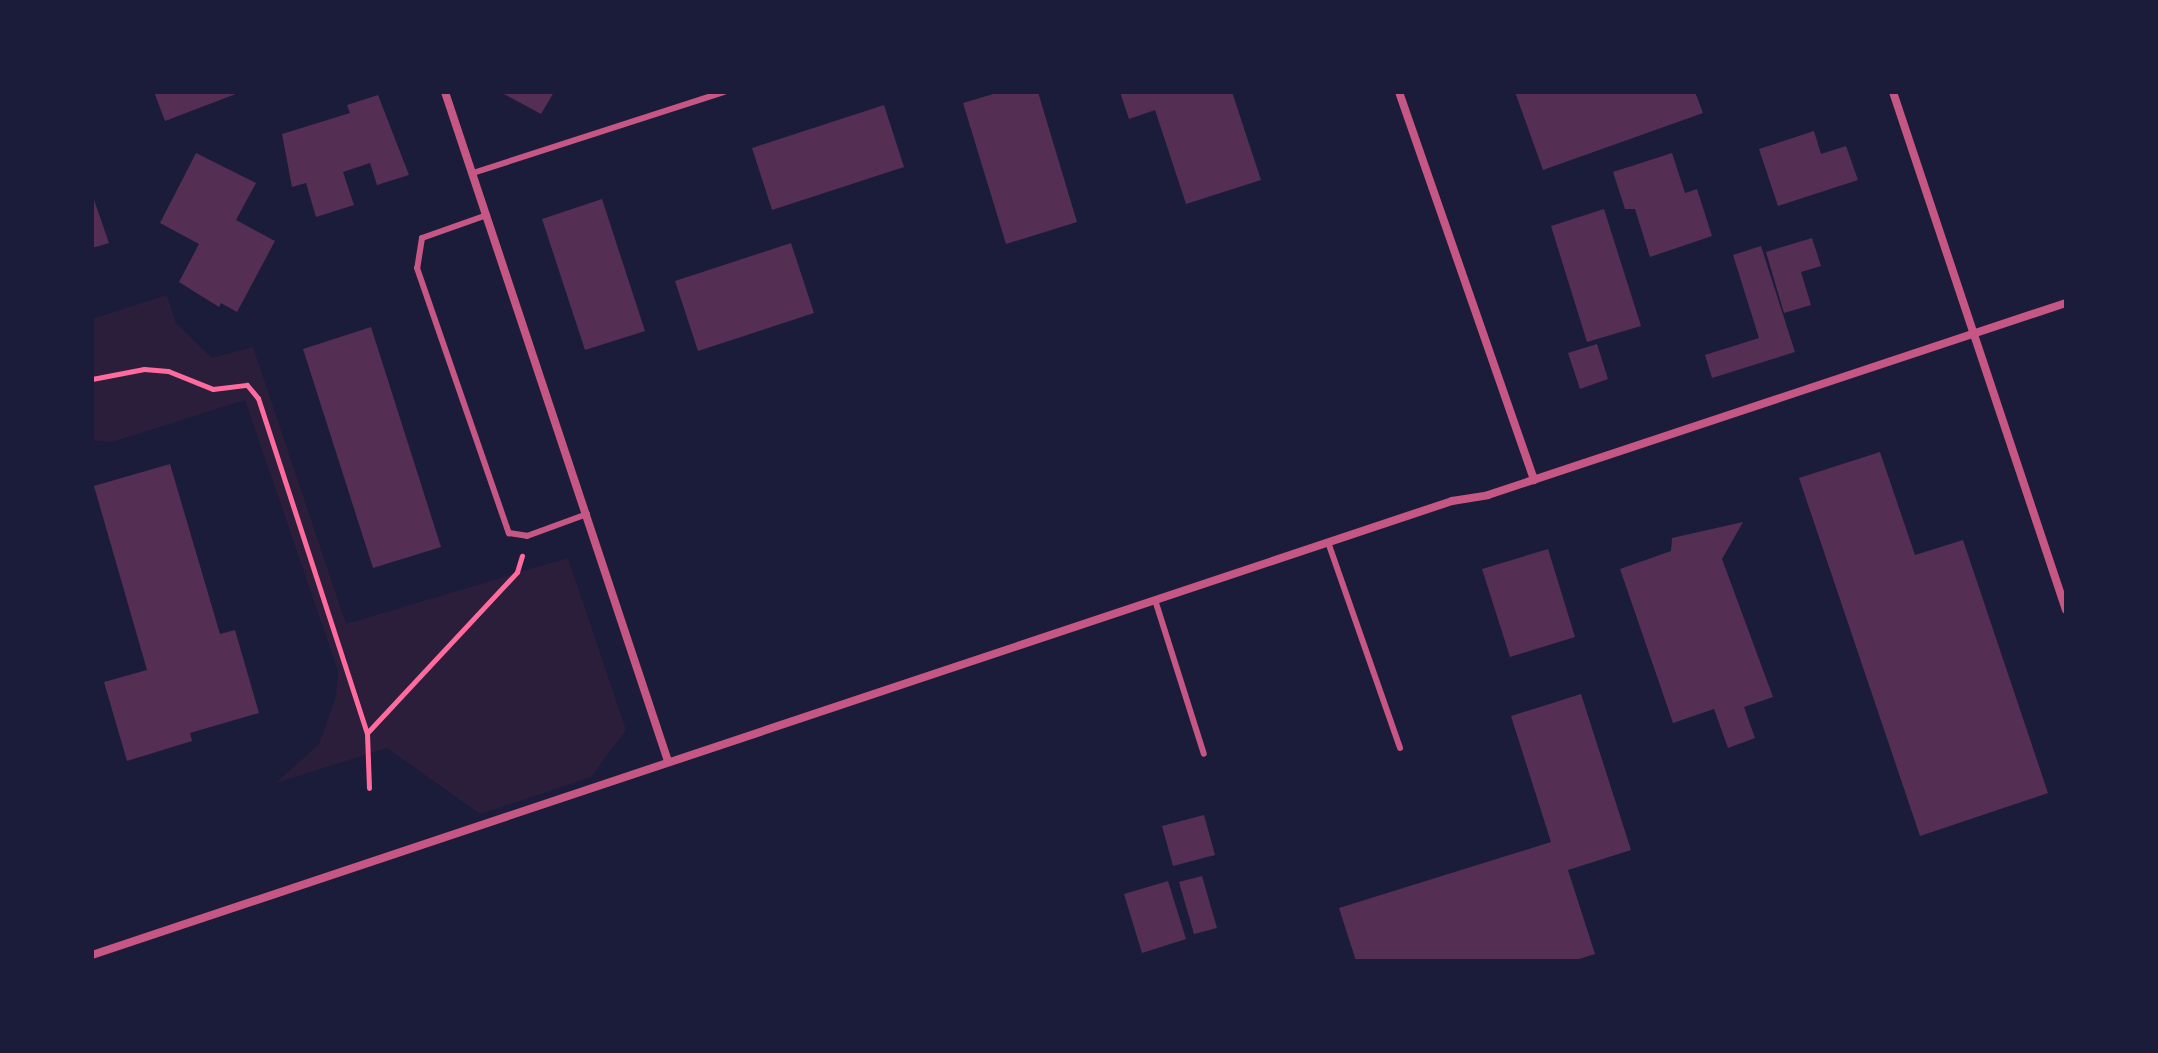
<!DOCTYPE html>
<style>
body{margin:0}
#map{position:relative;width:2158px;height:1053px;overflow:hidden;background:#1b1b3a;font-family:Cabin,sans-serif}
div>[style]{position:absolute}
.green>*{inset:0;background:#2a1e3b}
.building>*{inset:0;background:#542f53}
.path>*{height:5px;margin:-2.5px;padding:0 2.5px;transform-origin:2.5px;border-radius:2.5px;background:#ff6b9d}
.service>*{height:6px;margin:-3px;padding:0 3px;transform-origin:3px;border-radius:3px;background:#c65784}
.minor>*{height:8px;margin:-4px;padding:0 4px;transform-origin:4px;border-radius:4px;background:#c65784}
span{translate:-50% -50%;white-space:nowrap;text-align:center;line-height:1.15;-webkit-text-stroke:7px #1b1b3a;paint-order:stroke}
.frame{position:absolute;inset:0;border:94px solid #1b1b3a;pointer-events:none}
</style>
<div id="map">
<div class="green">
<i style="clip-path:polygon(167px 295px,176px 323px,212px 358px,253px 347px,346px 624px,568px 558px,626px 730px,591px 777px,480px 814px,387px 748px,276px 783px,319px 744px,336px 696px,338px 671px,245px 400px,112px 442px,92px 440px,92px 319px)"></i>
</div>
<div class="building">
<i style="clip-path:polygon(154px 92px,241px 92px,165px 121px)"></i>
<i style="clip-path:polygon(500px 92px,554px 92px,541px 114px)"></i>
<i style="clip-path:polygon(1000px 92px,1038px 92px,1077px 222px,1006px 244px,963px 103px)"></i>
<i style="clip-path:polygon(1120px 92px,1232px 92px,1261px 180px,1186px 204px,1155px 110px,1129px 119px)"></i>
<i style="clip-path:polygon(1515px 92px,1695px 92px,1703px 113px,1543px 170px)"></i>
<i style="clip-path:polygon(378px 95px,409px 175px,377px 185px,370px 163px,343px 172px,354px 205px,316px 217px,306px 183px,292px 187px,282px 134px,350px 113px,347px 105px)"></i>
<i style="clip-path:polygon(884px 105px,904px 167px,772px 210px,752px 148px)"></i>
<i style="clip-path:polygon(1814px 131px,1821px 154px,1846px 146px,1858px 180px,1778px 206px,1759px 149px)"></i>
<i style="clip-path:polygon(196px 153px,256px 183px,236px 220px,275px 241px,237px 312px,221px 303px,219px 307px,179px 282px,199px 244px,160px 223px)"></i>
<i style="clip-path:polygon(1672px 153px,1685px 193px,1697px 189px,1712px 236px,1650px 257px,1635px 209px,1625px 209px,1613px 172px)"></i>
<i style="clip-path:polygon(92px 194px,109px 243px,92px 248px)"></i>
<i style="clip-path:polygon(602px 199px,645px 331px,585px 350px,542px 219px)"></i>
<i style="clip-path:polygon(1604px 209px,1641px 326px,1587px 342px,1551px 226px)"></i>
<i style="clip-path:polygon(1812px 238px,1821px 266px,1801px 272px,1811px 305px,1784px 313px,1766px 252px)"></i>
<i style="clip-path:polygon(791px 243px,814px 313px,698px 351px,675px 281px)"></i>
<i style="clip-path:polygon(1761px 246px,1795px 352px,1712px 378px,1705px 355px,1759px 338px,1733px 255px)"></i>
<i style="clip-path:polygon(371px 327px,441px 547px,373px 568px,303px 349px)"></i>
<i style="clip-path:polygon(1597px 344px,1608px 379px,1580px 389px,1568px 353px)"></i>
<i style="clip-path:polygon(1880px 452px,1915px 555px,1963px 540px,2048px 793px,1920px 836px,1799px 478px)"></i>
<i style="clip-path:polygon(170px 464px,220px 634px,235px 630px,259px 713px,190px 733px,192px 741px,127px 761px,104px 682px,147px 670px,94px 486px)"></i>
<i style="clip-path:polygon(1743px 522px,1722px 559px,1773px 697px,1744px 707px,1755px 738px,1728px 748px,1714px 709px,1673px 723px,1620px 569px,1671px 551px,1672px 538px)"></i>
<i style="clip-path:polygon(1548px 549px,1575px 637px,1510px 657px,1482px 569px)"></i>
<i style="clip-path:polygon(1581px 694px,1631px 850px,1568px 870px,1595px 954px,1573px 961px,1356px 961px,1339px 908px,1551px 842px,1511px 716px)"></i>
<i style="clip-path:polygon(1204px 815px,1215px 855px,1173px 866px,1162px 826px)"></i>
<i style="clip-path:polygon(1202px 876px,1217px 928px,1194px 934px,1179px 882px)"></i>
<i style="clip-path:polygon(1168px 881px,1186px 939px,1142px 953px,1124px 894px)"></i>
</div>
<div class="path">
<i style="left:92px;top:379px;width:53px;rotate:-10.9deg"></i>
<i style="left:144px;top:369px;width:24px;rotate:5deg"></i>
<i style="left:168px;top:371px;width:48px;rotate:21.8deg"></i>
<i style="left:213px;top:389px;width:34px;rotate:-7deg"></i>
<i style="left:247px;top:385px;width:17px;rotate:50deg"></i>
<i style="left:258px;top:398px;width:352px;rotate:72deg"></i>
<i style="left:369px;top:788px;width:55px;rotate:-92.1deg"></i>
<i style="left:367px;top:733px;width:220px;rotate:-47deg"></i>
<i style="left:517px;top:572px;width:17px;rotate:-73deg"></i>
</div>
<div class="service">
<i style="left:473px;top:173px;width:264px;rotate:-17.9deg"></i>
<i style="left:487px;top:215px;width:69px;rotate:160.5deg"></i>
<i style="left:422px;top:238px;width:30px;rotate:99deg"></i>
<i style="left:417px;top:268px;width:281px;rotate:70.9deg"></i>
<i style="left:509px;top:533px;width:18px;rotate:9deg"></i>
<i style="left:527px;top:536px;width:64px;rotate:-20.1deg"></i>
<i style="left:1329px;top:545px;width:215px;rotate:70.7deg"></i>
<i style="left:1156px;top:603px;width:158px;rotate:72.4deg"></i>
</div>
<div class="minor">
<i style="left:445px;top:92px;width:705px;rotate:71.57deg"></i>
<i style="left:1399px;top:92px;width:411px;rotate:70.8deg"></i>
<i style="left:1893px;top:92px;width:546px;rotate:71.53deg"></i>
<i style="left:92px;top:955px;width:1434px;rotate:-18.46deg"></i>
<i style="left:1452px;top:501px;width:36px;rotate:-9deg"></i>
<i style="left:1488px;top:495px;width:609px;rotate:-18.38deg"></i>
</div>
<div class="frame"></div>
</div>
